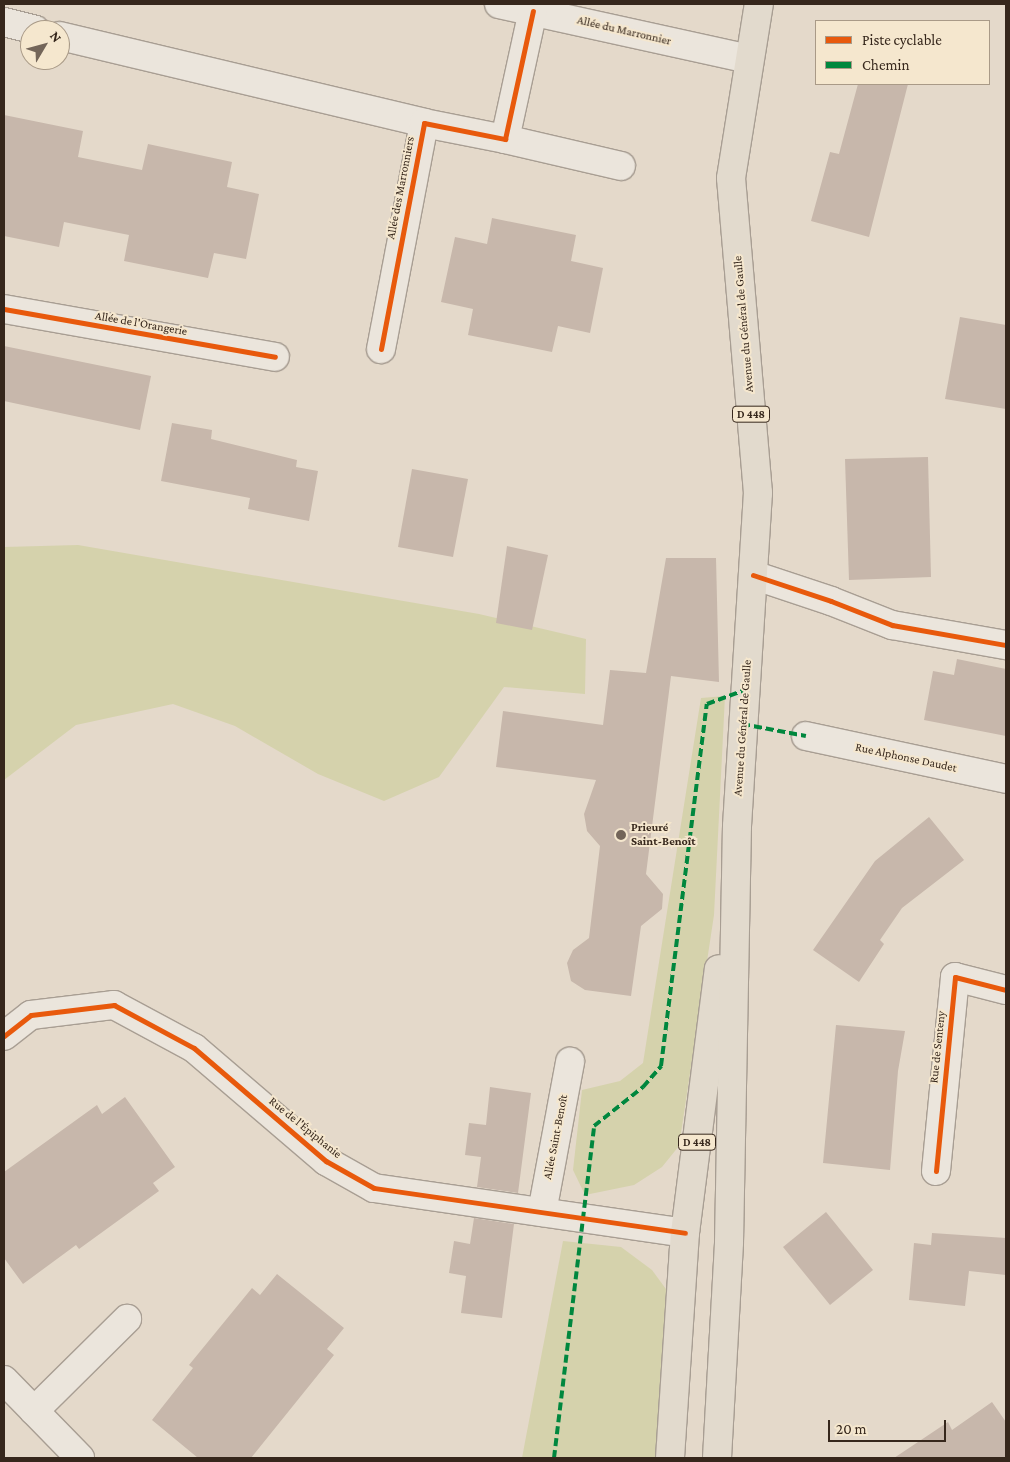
<!DOCTYPE html>
<meta charset="utf-8">
<style>
body{margin:0}
#map{position:relative;width:1010px;height:1462px;overflow:hidden;background:#e4d9ca;font-family:"Crimson Pro",serif}
div>[style]{position:absolute}
.green>*{inset:0;background:#d5d2ac}
.building>*{inset:0;background:#c7b7ab}
.roads{filter:drop-shadow(1px 0 #a89e93) drop-shadow(-1px 0 #a89e93) drop-shadow(0 1px #a89e93) drop-shadow(0 -1px #a89e93)}
.minor>*{height:28px;margin:-14px;padding:0 14px;transform-origin:14px;border-radius:14px;background:#ebe5dc}
.major>*{height:28px;margin:-14px;padding:0 14px;transform-origin:14px;border-radius:14px;background:#e2dacd}
.quiet>*{height:4px;margin-top:-2px;transform-origin:0;background:repeating-linear-gradient(90deg,#00873e 0 8px,transparent 0 12px)}
.cycleway>*{height:5px;margin:-2.5px;padding:0 2.5px;transform-origin:2.5px;border-radius:2.5px;background:#e8590c}
.dots>*{width:14px;height:14px;translate:-50% -50%;box-sizing:border-box;border:2px solid #f5e7ce;border-radius:50%}
span{translate:-50% -50%;white-space:nowrap;text-align:center;line-height:1.15;-webkit-text-stroke:4px #f5e7ce;paint-order:stroke}
.shield-label span{padding:1px 4px;background:#f5e7ce;border:1px solid;border-radius:4px;-webkit-text-stroke-width:0}
.shield-label{font-size:11px;color:#36271c;font-weight:700}
.street-label{font-size:12px;color:#36271c}
.poi-label{font-size:12px;color:#36271c;font-weight:700}
.left{translate:0 -50%;text-align:left}
.frame{position:absolute;inset:0;border:5px solid #36271c;pointer-events:none}
.legend{position:absolute;left:815px;top:20px;width:175px;height:65px;box-sizing:border-box;background:#f5e7ce;border:1px solid #a99a87;margin:0;padding:6px 9px;list-style:none;font-size:15px;color:#36271c}
.legend li{display:flex;align-items:center;gap:10px;height:25px}
.legend b{width:25px;border:1px solid #a99a87}
.north{position:absolute;left:20px;top:20px;width:50px;height:50px;box-sizing:border-box;background:#f5e7ce;border:1px solid #a99a87;border-radius:50%;rotate:53deg;font-size:14px;font-weight:700;line-height:20px;text-align:center;color:#36271c}
.north::after{content:'';display:block;margin:auto;width:18px;height:22px;background:#736559;clip-path:polygon(50% 0,100% 100%,50% 72%,0 100%)}
.scale{position:absolute;left:828px;top:1420px;width:118px;height:22px;box-sizing:border-box;border:2px solid #36271c;border-top:0;padding-left:6px;font-size:15px;line-height:18px;white-space:nowrap;color:#36271c;-webkit-text-stroke:4px #f5e7ce;paint-order:stroke}
</style>
<div id="map">
<div class="green">
<i style="clip-path:polygon(78px 545px,479px 614px,586px 639px,585px 694px,504px 687px,439px 777px,384px 801px,318px 774px,235px 726px,173px 704px,76px 725px,4px 780px,4px 547px)"></i>
<i style="clip-path:polygon(725px 696px,714px 915px,679px 1146px,662px 1167px,634px 1185px,585px 1195px,573px 1170px,582px 1090px,620px 1081px,643px 1063px,701px 698px)"></i>
<i style="clip-path:polygon(563px 1241px,621px 1247px,652px 1270px,674px 1300px,666px 1458px,522px 1458px)"></i>
</div>
<div class="building">
<i style="clip-path:polygon(858px 84px,908px 84px,869px 237px,811px 221px,830px 152px,839px 154px)"></i>
<i style="clip-path:polygon(4px 115px,83px 131px,78px 157px,142px 170px,148px 144px,232px 162px,227px 187px,259px 194px,246px 259px,214px 253px,208px 278px,124px 261px,129px 235px,64px 222px,59px 247px,4px 236px)"></i>
<i style="clip-path:polygon(492px 218px,576px 235px,571px 261px,603px 268px,590px 333px,558px 326px,552px 352px,468px 335px,473px 309px,441px 302px,455px 237px,487px 244px)"></i>
<i style="clip-path:polygon(960px 317px,1006px 325px,1006px 409px,945px 399px)"></i>
<i style="clip-path:polygon(4px 346px,151px 376px,140px 430px,4px 401px)"></i>
<i style="clip-path:polygon(172px 423px,212px 430px,211px 439px,297px 460px,296px 467px,318px 471px,309px 521px,248px 509px,250px 498px,161px 481px)"></i>
<i style="clip-path:polygon(928px 457px,931px 577px,849px 580px,845px 459px)"></i>
<i style="clip-path:polygon(412px 469px,468px 479px,453px 557px,398px 547px)"></i>
<i style="clip-path:polygon(507px 546px,548px 555px,532px 630px,496px 623px)"></i>
<i style="clip-path:polygon(666px 558px,716px 558px,719px 682px,671px 676px,646px 874px,663px 894px,662px 909px,641px 926px,631px 996px,585px 990px,571px 981px,567px 963px,573px 950px,589px 938px,600px 846px,587px 831px,584px 814px,596px 780px,496px 767px,503px 711px,603px 725px,610px 670px,646px 673px)"></i>
<i style="clip-path:polygon(957px 659px,1006px 669px,1006px 736px,924px 720px,933px 671px,954px 675px)"></i>
<i style="clip-path:polygon(929px 817px,964px 860px,902px 908px,880px 940px,884px 944px,859px 982px,813px 950px,875px 861px)"></i>
<i style="clip-path:polygon(836px 1025px,905px 1031px,898px 1071px,890px 1170px,823px 1163px)"></i>
<i style="clip-path:polygon(490px 1087px,531px 1093px,518px 1193px,477px 1187px,481px 1157px,465px 1155px,469px 1123px,486px 1125px)"></i>
<i style="clip-path:polygon(125px 1097px,175px 1167px,153px 1183px,159px 1191px,79px 1249px,76px 1245px,23px 1284px,4px 1258px,4px 1172px,97px 1105px,102px 1114px)"></i>
<i style="clip-path:polygon(826px 1212px,873px 1270px,830px 1305px,783px 1247px)"></i>
<i style="clip-path:polygon(474px 1218px,514px 1224px,502px 1318px,461px 1313px,466px 1276px,449px 1273px,454px 1241px,470px 1244px)"></i>
<i style="clip-path:polygon(932px 1233px,1006px 1238px,1006px 1275px,969px 1271px,965px 1306px,909px 1300px,914px 1243px,931px 1245px)"></i>
<i style="clip-path:polygon(277px 1274px,344px 1328px,327px 1349px,334px 1355px,251px 1458px,198px 1458px,152px 1420px,193px 1368px,189px 1365px,252px 1288px,260px 1295px)"></i>
<i style="clip-path:polygon(992px 1402px,1006px 1422px,1006px 1458px,894px 1458px,948px 1422px,952px 1430px)"></i>
</div>
<div class="roads">
<div class="minor">
<i style="left:499px;top:4px;width:256px;rotate:12.4deg"></i>
<i style="left:4px;top:22px;width:32px;rotate:14deg"></i>
<i style="left:60px;top:36px;width:374px;rotate:13.4deg"></i>
<i style="left:505px;top:139px;width:119px;rotate:13.1deg"></i>
<i style="left:4px;top:309px;width:275px;rotate:10deg"></i>
<i style="left:381px;top:349px;width:230px;rotate:-79.2deg"></i>
<i style="left:424px;top:123px;width:83px;rotate:11.2deg"></i>
<i style="left:505px;top:139px;width:131px;rotate:-77.7deg"></i>
<i style="left:753px;top:575px;width:82px;rotate:18.4deg"></i>
<i style="left:831px;top:601px;width:66px;rotate:21.5deg"></i>
<i style="left:892px;top:625px;width:116px;rotate:10deg"></i>
<i style="left:806px;top:736px;width:205px;rotate:12.1deg"></i>
<i style="left:4px;top:1036px;width:34px;rotate:-38deg"></i>
<i style="left:31px;top:1015px;width:84px;rotate:-6.9deg"></i>
<i style="left:114px;top:1005px;width:91px;rotate:28.3deg"></i>
<i style="left:194px;top:1048px;width:174px;rotate:40.6deg"></i>
<i style="left:326px;top:1161px;width:55px;rotate:29.4deg"></i>
<i style="left:374px;top:1188px;width:314px;rotate:8.2deg"></i>
<i style="left:936px;top:1171px;width:195px;rotate:-84.4deg"></i>
<i style="left:955px;top:977px;width:53px;rotate:14.3deg"></i>
<i style="left:542px;top:1212px;width:153px;rotate:-79.4deg"></i>
<i style="left:4px;top:1380px;width:109px;rotate:45.7deg"></i>
<i style="left:34px;top:1411px;width:131px;rotate:-44.7deg"></i>
</div>
<div class="major">
<i style="left:670px;top:1458px;width:225px;rotate:-86.2deg"></i>
<i style="left:685px;top:1233px;width:266px;rotate:-82.7deg"></i>
<i style="left:717px;top:1458px;width:216px;rotate:-86.8deg"></i>
<i style="left:729px;top:1242px;width:416px;rotate:-88.9deg"></i>
<i style="left:737px;top:826px;width:334px;rotate:-86.4deg"></i>
<i style="left:758px;top:493px;width:316px;rotate:-94.9deg"></i>
<i style="left:731px;top:178px;width:176px;rotate:-80.9deg"></i>
</div>
</div>
<div class="quiet">
<i style="left:742px;top:724px;width:65px;rotate:10.6deg"></i>
<i style="left:554px;top:1458px;width:334px;rotate:-83.1deg"></i>
<i style="left:594px;top:1126px;width:63px;rotate:-38.5deg"></i>
<i style="left:643px;top:1087px;width:28px;rotate:-49deg"></i>
<i style="left:661px;top:1066px;width:365px;rotate:-82.8deg"></i>
<i style="left:707px;top:704px;width:40px;rotate:-20.2deg"></i>
</div>
<div class="cycleway">
<i style="left:4px;top:309px;width:275px;rotate:10deg"></i>
<i style="left:381px;top:349px;width:230px;rotate:-79.2deg"></i>
<i style="left:424px;top:123px;width:83px;rotate:11.2deg"></i>
<i style="left:505px;top:139px;width:131px;rotate:-77.7deg"></i>
<i style="left:753px;top:575px;width:82px;rotate:18.4deg"></i>
<i style="left:831px;top:601px;width:66px;rotate:21.5deg"></i>
<i style="left:892px;top:625px;width:116px;rotate:10deg"></i>
<i style="left:4px;top:1036px;width:34px;rotate:-38deg"></i>
<i style="left:31px;top:1015px;width:84px;rotate:-6.9deg"></i>
<i style="left:114px;top:1005px;width:91px;rotate:28.3deg"></i>
<i style="left:194px;top:1048px;width:174px;rotate:40.6deg"></i>
<i style="left:326px;top:1161px;width:55px;rotate:29.4deg"></i>
<i style="left:374px;top:1188px;width:314px;rotate:8.2deg"></i>
<i style="left:936px;top:1171px;width:195px;rotate:-84.4deg"></i>
<i style="left:955px;top:977px;width:53px;rotate:14.3deg"></i>
</div>
<div class="dots">
<i style="left:621px;top:835px;background:#736559"></i>
</div>
<div class="shield-label">
<span style="left:751px;top:414px">D 448</span>
<span style="left:697px;top:1142px">D 448</span>
</div>
<div class="street-label">
<span style="left:624px;top:31px;rotate:13deg">Allée du Marronnier</span>
<span style="left:401px;top:188px;rotate:-79deg">Allée des Marronniers</span>
<span style="left:141px;top:324px;rotate:10deg">Allée de l'Orangerie</span>
<span style="left:744px;top:324px;rotate:-95deg">Avenue du Général de Gaulle</span>
<span style="left:743px;top:728px;rotate:-86deg">Avenue du Général de Gaulle</span>
<span style="left:906px;top:758px;rotate:12deg">Rue Alphonse Daudet</span>
<span style="left:938px;top:1047px;rotate:-84deg">Rue de Senteny</span>
<span style="left:305px;top:1128px;rotate:39deg">Rue de l'Épiphanie</span>
<span style="left:556px;top:1137px;rotate:-79deg">Allée Saint-Benoît</span>
</div>
<div class="poi-label">
<span class="left" style="left:631px;top:835px">Prieuré<br>Saint-Benoît</span>
</div>
<div class="frame"></div>
<ul class="legend">
<li><b style="height:6px;background:#e8590c"></b>Piste cyclable</li>
<li><b style="height:6px;background:#00873e"></b>Chemin</li>
</ul>
<div class="north">N</div>
<div class="scale">20 m</div>
</div>
